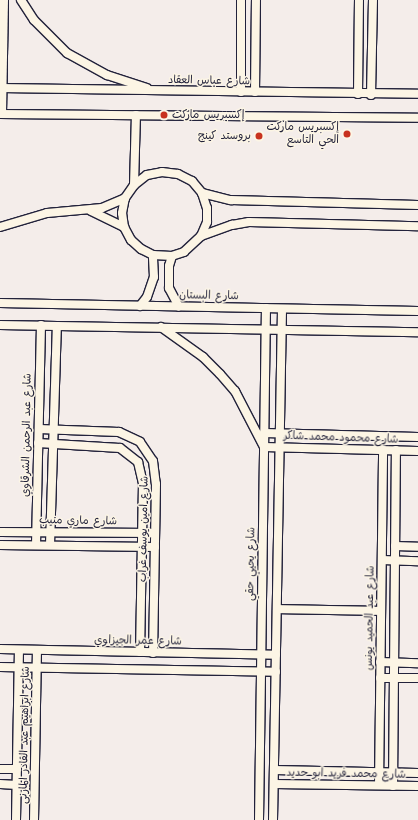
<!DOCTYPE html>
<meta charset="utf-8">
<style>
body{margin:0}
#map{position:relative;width:418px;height:820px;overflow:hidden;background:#f4edea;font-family:"Architects Daughter","Playpen Sans Arabic",sans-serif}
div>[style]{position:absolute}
.roads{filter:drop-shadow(1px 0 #22223b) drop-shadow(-1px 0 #22223b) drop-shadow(0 1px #22223b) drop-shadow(0 -1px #22223b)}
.street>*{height:8px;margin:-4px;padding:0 4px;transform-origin:4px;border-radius:4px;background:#fcf5e5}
.dots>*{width:11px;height:11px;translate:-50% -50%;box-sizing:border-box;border:2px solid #fcf5e5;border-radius:50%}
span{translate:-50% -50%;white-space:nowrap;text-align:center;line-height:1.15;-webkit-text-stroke:3px #fcf5e5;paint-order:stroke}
.street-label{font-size:11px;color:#22223b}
.poi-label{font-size:11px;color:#22223b}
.left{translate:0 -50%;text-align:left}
.right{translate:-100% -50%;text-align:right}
</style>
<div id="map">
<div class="roads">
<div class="street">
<i style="left:21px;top:0;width:24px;rotate:57deg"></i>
<i style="left:34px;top:20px;width:47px;rotate:45deg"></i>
<i style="left:67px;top:53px;width:46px;rotate:28.8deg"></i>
<i style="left:107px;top:75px;width:42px;rotate:18deg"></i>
<i style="left:0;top:88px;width:418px;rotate:0.8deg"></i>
<i style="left:241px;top:92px;width:92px;rotate:-90deg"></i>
<i style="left:255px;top:92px;width:92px;rotate:-89.4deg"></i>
<i style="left:358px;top:94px;width:94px;rotate:-89.4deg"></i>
<i style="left:371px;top:95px;width:95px;rotate:-88.8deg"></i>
<i style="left:0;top:114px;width:418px;rotate:0.5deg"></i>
<i style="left:2px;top:114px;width:114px;rotate:-89deg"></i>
<i style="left:134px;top:185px;width:70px;rotate:-88.4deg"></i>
<i style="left:202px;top:193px;width:16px;rotate:72deg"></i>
<i style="left:207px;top:208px;width:14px;rotate:90deg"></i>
<i style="left:207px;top:222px;width:15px;rotate:113deg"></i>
<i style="left:201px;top:236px;width:23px;rotate:137deg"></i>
<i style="left:184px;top:252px;width:13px;rotate:162deg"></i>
<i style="left:172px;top:256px;width:19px;rotate:-177deg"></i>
<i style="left:153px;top:255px;width:13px;rotate:-153deg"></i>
<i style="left:141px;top:249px;width:13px;rotate:-138deg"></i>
<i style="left:131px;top:240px;width:15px;rotate:-118deg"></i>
<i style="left:124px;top:227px;width:14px;rotate:-98deg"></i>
<i style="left:122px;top:213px;width:15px;rotate:-79deg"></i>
<i style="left:125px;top:198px;width:16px;rotate:-55deg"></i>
<i style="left:134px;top:185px;width:16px;rotate:-38deg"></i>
<i style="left:147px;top:175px;width:15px;rotate:-11deg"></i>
<i style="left:162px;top:172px;width:16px;rotate:7deg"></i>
<i style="left:178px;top:174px;width:16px;rotate:27deg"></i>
<i style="left:192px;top:181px;width:16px;rotate:50deg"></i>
<i style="left:202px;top:193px;width:30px;rotate:14deg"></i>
<i style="left:231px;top:200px;width:187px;rotate:1.5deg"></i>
<i style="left:91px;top:211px;width:37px;rotate:26deg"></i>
<i style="left:0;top:227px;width:49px;rotate:-16.6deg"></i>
<i style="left:47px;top:213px;width:55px;rotate:-5.2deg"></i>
<i style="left:102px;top:208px;width:25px;rotate:-23deg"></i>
<i style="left:201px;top:236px;width:33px;rotate:-20deg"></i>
<i style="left:232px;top:225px;width:17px;rotate:-10deg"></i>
<i style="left:249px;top:222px;width:169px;rotate:1.4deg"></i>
<i style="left:172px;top:256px;width:10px;rotate:107deg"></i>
<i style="left:169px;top:266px;width:22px;rotate:90deg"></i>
<i style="left:169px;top:288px;width:21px;rotate:62deg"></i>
<i style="left:0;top:303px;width:418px;rotate:1.1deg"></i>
<i style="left:140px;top:306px;width:11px;rotate:-52deg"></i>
<i style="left:147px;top:297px;width:21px;rotate:-71deg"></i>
<i style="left:154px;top:277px;width:22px;rotate:-93deg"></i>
<i style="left:0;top:325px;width:418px;rotate:1deg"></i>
<i style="left:161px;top:327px;width:52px;rotate:35.5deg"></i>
<i style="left:203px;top:357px;width:24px;rotate:45deg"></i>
<i style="left:220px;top:374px;width:23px;rotate:49deg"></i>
<i style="left:235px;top:391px;width:63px;rotate:62.6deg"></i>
<i style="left:264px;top:447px;width:154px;rotate:1.5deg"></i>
<i style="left:39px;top:429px;width:80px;rotate:2.1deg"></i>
<i style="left:119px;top:432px;width:23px;rotate:25deg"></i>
<i style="left:140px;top:442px;width:23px;rotate:56deg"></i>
<i style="left:153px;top:461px;width:23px;rotate:83deg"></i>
<i style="left:156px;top:484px;width:169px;rotate:91deg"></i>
<i style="left:264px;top:433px;width:154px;rotate:1.5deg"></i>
<i style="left:38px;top:443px;width:82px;rotate:3.5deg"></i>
<i style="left:120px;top:448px;width:23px;rotate:38deg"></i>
<i style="left:138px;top:462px;width:22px;rotate:77deg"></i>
<i style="left:143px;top:483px;width:169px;rotate:91deg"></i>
<i style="left:0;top:532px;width:155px;rotate:0.4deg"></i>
<i style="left:0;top:545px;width:155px;rotate:0.7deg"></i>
<i style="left:36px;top:545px;width:220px;rotate:-88.7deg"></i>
<i style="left:50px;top:545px;width:219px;rotate:-88.2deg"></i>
<i style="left:395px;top:546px;width:23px;rotate:2deg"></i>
<i style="left:382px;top:560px;width:36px;rotate:2deg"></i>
<i style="left:277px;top:609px;width:104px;rotate:1.1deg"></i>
<i style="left:0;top:649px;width:276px;rotate:1.2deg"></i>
<i style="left:380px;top:662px;width:38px;rotate:2deg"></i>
<i style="left:0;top:667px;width:276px;rotate:1deg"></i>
<i style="left:380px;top:678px;width:38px"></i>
<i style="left:0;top:769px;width:17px"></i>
<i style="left:274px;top:770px;width:144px;rotate:1.2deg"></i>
<i style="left:0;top:784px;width:17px;rotate:3deg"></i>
<i style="left:274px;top:784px;width:144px;rotate:0.8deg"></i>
<i style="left:379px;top:785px;width:335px;rotate:-89.3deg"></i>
<i style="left:393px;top:786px;width:336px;rotate:-89.5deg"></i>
<i style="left:16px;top:820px;width:170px;rotate:-89deg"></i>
<i style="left:34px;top:820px;width:170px;rotate:-89deg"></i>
<i style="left:259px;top:820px;width:512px;rotate:-89.22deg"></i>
<i style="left:273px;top:820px;width:511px;rotate:-88.99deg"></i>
</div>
</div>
<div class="dots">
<i style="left:164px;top:115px;background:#c8321e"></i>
<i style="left:347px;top:134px;background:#c8321e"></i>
<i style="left:259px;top:136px;background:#c8321e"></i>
</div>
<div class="street-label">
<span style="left:209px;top:81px;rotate:1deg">شارع عباس العقاد</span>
<span style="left:209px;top:296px;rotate:1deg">شارع البستان</span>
<span style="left:27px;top:435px;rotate:-89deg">شارع عبد الرحمن الشرقاوي</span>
<span style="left:341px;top:438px;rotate:2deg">شارع محمود محمد شاكر</span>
<span style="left:78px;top:521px;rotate:1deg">شارع ماري منيب</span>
<span style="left:144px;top:529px;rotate:-89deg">شارع امين يوسف غراب</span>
<span style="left:251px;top:564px;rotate:-89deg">شارع يحيي حقي</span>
<span style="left:370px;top:618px;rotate:-89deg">شارع عبد الحميد يونس</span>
<span style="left:138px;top:641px;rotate:1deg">شارع عمر الجيزاوي</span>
<span style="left:25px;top:735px;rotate:-89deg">شارع ابراهيم عبد القادر المازنى</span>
<span style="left:346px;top:774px;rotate:1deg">شارع محمد فريد ابو حديد</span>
</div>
<div class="poi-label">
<span class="left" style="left:172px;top:115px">إكسبريس ماركت</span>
<span class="right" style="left:339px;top:134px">إكسبريس ماركت<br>الحي التاسع</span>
<span class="right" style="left:251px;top:136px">بروستد كينج</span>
</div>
</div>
